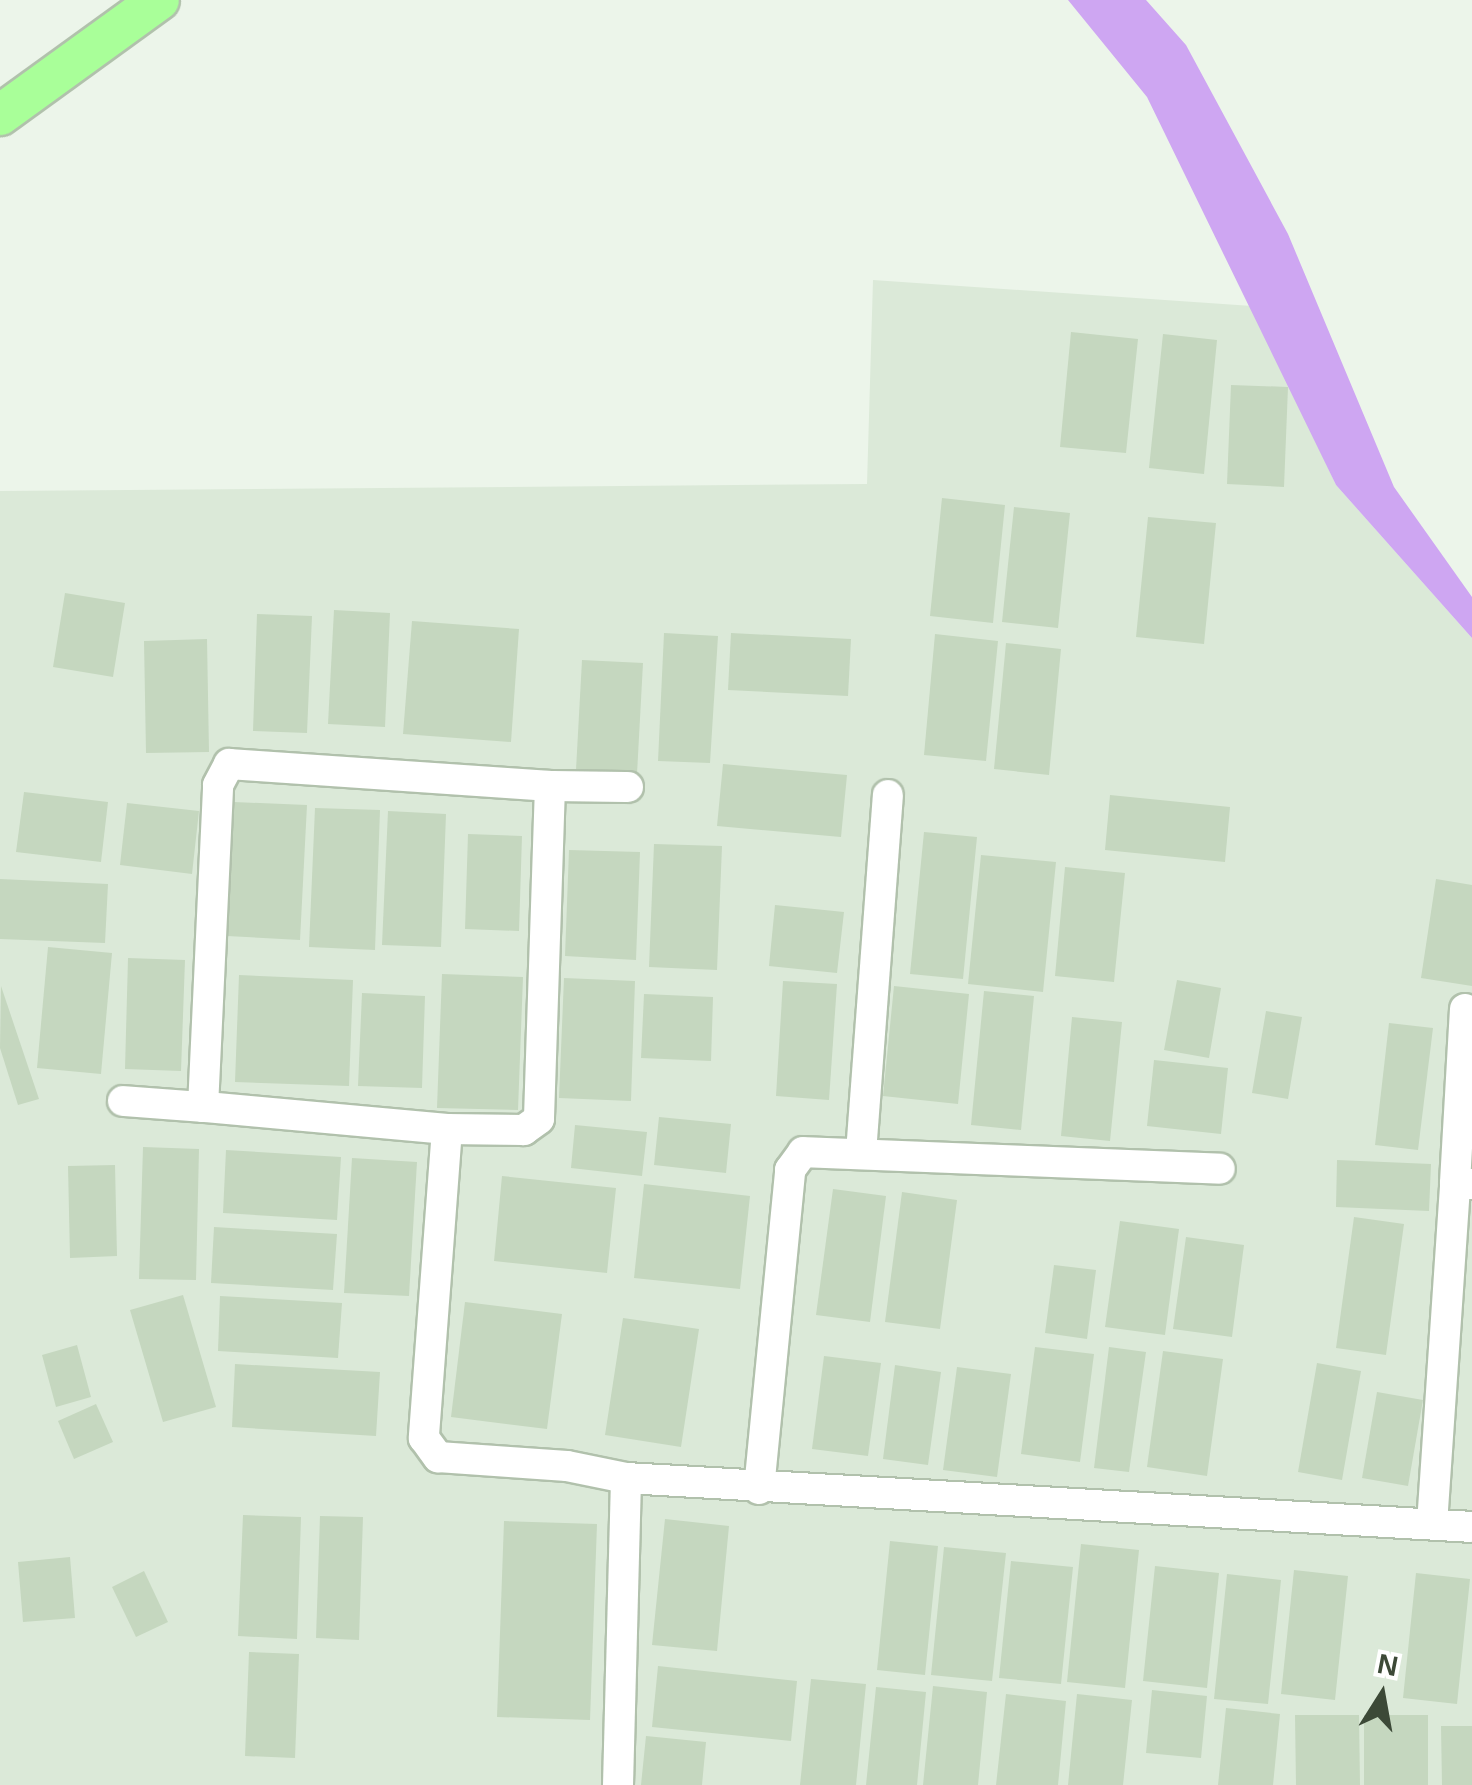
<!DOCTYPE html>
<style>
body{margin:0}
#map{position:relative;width:1472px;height:1785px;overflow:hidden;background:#ecf5ea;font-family:Arial,sans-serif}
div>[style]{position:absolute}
.residential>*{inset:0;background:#dbe9d8}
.water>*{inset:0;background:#cea6f2}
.building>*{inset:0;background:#c5d7bf}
.roads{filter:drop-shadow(2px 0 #b1c1ac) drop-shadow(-2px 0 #b1c1ac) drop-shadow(0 2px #b1c1ac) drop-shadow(0 -2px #b1c1ac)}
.minor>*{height:30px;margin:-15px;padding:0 15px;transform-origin:15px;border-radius:15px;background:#fff}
.major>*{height:40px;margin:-20px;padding:0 20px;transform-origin:20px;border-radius:20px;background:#a9ff99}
span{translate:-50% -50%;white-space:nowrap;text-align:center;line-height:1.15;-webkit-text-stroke:8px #fff;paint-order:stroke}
.north{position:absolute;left:1332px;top:1645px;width:100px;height:100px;-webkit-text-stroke:8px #fff;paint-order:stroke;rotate:11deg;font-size:28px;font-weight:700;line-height:40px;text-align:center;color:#3c4937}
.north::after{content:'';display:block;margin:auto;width:35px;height:45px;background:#3c4937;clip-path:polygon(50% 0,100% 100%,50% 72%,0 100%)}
</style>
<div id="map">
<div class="residential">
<i style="clip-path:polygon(873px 280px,1252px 306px,1336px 485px,1472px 638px,1472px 1785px,0 1785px,0 491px,867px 484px)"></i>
</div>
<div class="water">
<i style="clip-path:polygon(1068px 0,1146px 0,1186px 45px,1288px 234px,1394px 487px,1472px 597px,1472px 638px,1336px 485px,1147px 97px)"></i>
</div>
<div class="building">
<i style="clip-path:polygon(1071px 332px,1138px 339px,1126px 453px,1060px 447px)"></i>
<i style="clip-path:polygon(1163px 334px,1217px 340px,1204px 474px,1149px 468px)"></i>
<i style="clip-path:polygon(1231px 385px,1288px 387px,1284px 487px,1227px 484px)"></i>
<i style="clip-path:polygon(942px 498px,1005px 505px,993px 623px,930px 616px)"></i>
<i style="clip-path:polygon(1014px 507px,1070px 513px,1058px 628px,1002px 622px)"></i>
<i style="clip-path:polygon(1148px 517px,1216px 523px,1204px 644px,1136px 637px)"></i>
<i style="clip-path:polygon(65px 593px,125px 603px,113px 677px,53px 667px)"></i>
<i style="clip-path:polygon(334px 610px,390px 613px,385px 727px,328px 724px)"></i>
<i style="clip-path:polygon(257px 614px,312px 616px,307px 733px,253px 731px)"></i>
<i style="clip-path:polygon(412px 621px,519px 629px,511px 742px,403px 734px)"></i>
<i style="clip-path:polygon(664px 633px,718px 636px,710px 763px,658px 761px)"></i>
<i style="clip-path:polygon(731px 633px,851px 639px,848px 696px,728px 690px)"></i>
<i style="clip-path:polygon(935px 634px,998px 641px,986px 761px,924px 755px)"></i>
<i style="clip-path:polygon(207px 639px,209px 752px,146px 753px,144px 641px)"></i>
<i style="clip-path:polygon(1006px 643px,1061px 649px,1049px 775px,994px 769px)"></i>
<i style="clip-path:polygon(582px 660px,643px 663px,637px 774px,576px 770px)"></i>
<i style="clip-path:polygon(723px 764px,847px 775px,841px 837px,717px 826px)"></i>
<i style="clip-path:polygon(24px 792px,108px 802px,101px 862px,16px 852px)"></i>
<i style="clip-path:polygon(1110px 795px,1230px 807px,1225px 862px,1105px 850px)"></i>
<i style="clip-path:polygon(234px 802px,307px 805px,300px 940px,227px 936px)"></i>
<i style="clip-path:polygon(127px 803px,199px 811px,192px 874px,120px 865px)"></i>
<i style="clip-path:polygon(315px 808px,380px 810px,375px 950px,309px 947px)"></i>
<i style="clip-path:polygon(388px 811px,446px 814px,441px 947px,382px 945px)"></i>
<i style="clip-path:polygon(924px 832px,977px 837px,963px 979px,910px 974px)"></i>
<i style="clip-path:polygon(468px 834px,522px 836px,519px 931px,465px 929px)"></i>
<i style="clip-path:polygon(654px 844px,722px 846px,717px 970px,649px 967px)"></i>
<i style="clip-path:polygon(569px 850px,640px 852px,636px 960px,565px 956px)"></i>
<i style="clip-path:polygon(981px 855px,1056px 862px,1043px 992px,968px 984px)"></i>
<i style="clip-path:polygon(1065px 867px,1125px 873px,1114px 982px,1055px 976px)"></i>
<i style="clip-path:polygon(0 879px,108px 884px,105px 943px,0 939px)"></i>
<i style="clip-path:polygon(1436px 879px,1472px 885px,1472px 986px,1421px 978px)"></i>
<i style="clip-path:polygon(775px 905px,844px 912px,837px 973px,769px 966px)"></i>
<i style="clip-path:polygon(48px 947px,112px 953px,101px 1074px,37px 1068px)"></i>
<i style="clip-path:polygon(128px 958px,185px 960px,181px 1071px,125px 1069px)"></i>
<i style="clip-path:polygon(442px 974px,523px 977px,518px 1110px,437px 1108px)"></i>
<i style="clip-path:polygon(239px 975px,353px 980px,349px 1086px,235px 1082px)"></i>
<i style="clip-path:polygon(564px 978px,635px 981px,631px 1101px,559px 1098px)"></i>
<i style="clip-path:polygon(1177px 980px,1221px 988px,1209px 1058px,1164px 1050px)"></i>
<i style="clip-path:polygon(783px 981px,837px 984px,829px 1100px,776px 1096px)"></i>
<i style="clip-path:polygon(1px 986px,39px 1099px,18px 1105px,0 1048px)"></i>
<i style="clip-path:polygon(894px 986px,969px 994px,958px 1104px,883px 1096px)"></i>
<i style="clip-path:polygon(984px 991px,1034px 996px,1021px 1130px,971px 1125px)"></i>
<i style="clip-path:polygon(362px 993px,425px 996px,422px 1088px,358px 1086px)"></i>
<i style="clip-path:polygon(644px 994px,713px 997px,711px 1061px,641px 1058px)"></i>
<i style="clip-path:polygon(1266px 1011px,1302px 1017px,1288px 1099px,1252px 1093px)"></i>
<i style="clip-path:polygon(1072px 1017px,1122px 1022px,1110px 1141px,1061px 1136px)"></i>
<i style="clip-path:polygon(1389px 1023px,1433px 1028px,1418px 1150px,1375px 1145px)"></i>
<i style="clip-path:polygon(1154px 1060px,1228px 1068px,1221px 1134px,1147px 1126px)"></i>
<i style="clip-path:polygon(659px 1117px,731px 1124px,726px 1173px,654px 1165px)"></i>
<i style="clip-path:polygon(575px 1125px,647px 1132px,642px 1176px,571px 1168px)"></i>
<i style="clip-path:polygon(143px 1147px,199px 1149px,196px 1280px,139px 1279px)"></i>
<i style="clip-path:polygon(226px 1150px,341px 1157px,337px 1220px,223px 1213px)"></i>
<i style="clip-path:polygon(352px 1158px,417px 1162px,409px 1296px,344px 1293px)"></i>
<i style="clip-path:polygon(1337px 1160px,1431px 1164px,1429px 1211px,1336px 1207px)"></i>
<i style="clip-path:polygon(115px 1165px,117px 1256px,70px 1258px,68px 1166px)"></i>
<i style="clip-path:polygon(502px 1176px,616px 1188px,607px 1273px,494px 1261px)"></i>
<i style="clip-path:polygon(644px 1184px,750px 1196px,740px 1289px,634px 1278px)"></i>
<i style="clip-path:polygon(833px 1189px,886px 1196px,870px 1322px,816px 1315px)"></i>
<i style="clip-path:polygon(902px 1192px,957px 1200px,940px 1329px,885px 1322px)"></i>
<i style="clip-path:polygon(1354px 1217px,1404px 1224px,1386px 1355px,1336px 1348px)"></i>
<i style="clip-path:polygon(1120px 1221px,1179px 1229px,1165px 1335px,1105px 1327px)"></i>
<i style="clip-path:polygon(214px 1227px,337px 1234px,333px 1290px,211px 1283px)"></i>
<i style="clip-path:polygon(1186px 1237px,1244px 1245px,1232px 1337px,1173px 1329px)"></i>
<i style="clip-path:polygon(1054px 1265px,1096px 1270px,1087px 1339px,1045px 1333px)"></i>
<i style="clip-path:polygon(183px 1295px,216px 1407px,163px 1422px,130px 1310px)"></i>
<i style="clip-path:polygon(220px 1296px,342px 1303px,338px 1358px,218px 1351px)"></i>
<i style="clip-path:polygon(465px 1302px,562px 1314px,547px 1429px,451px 1417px)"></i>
<i style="clip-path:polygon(623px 1318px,699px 1329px,681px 1447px,605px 1435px)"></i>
<i style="clip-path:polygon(77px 1345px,91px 1397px,56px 1407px,42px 1355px)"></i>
<i style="clip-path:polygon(1035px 1347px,1094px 1354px,1080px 1462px,1021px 1454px)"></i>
<i style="clip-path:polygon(1109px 1347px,1146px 1352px,1129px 1472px,1094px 1468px)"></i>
<i style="clip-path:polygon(1163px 1351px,1223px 1359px,1207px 1476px,1147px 1467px)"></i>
<i style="clip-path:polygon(824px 1356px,881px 1363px,868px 1456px,812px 1449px)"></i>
<i style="clip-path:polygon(1317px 1363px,1361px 1371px,1342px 1480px,1298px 1472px)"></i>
<i style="clip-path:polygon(235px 1364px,380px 1372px,376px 1436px,232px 1427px)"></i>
<i style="clip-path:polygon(895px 1365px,941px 1372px,928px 1465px,883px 1459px)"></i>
<i style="clip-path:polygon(957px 1367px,1011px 1374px,997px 1477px,943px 1470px)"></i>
<i style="clip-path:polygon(1377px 1392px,1423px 1400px,1408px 1486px,1362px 1478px)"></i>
<i style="clip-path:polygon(96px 1404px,113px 1442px,74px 1459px,58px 1421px)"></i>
<i style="clip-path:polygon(243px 1515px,301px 1517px,297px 1639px,238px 1636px)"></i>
<i style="clip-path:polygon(320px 1516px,363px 1517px,359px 1640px,316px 1638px)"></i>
<i style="clip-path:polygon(665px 1519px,729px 1526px,717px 1651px,652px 1645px)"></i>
<i style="clip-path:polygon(504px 1521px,597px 1524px,590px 1720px,497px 1717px)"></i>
<i style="clip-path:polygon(890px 1541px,938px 1546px,925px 1675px,877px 1670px)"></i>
<i style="clip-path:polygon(1081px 1544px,1139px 1550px,1125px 1688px,1067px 1682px)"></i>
<i style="clip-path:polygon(944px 1547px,1006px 1553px,992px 1681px,931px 1675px)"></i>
<i style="clip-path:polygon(70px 1557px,75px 1618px,23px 1622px,18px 1562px)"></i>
<i style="clip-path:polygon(1011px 1561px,1073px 1567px,1061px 1684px,999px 1678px)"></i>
<i style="clip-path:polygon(1155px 1566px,1219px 1573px,1207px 1688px,1143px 1681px)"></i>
<i style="clip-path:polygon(1294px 1570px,1348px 1576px,1335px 1700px,1281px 1694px)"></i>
<i style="clip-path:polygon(144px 1571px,168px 1622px,136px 1637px,112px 1587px)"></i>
<i style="clip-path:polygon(1416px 1573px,1470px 1579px,1457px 1704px,1403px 1698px)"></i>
<i style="clip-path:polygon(1227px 1574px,1281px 1580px,1268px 1704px,1214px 1699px)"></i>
<i style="clip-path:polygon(249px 1652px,299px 1654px,295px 1758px,245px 1756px)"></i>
<i style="clip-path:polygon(658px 1666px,797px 1681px,791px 1741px,652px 1727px)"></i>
<i style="clip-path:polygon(811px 1679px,866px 1684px,856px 1785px,800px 1785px)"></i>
<i style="clip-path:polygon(933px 1686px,987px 1692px,978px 1785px,923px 1785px)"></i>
<i style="clip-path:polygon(876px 1687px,926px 1692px,917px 1785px,866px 1785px)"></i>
<i style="clip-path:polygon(1152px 1690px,1207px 1696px,1201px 1758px,1146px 1753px)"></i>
<i style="clip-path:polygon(1006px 1694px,1066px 1701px,1058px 1785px,996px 1785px)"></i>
<i style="clip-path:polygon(1077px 1694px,1132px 1700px,1123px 1785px,1068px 1785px)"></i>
<i style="clip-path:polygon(1226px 1708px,1280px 1714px,1273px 1785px,1218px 1785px)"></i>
<i style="clip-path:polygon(1295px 1715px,1359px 1715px,1360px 1785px,1296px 1785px)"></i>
<i style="clip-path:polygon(1364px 1715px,1428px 1715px,1428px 1785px,1364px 1785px)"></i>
<i style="clip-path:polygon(1441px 1726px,1472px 1726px,1472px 1785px,1442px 1785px)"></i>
<i style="clip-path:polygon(646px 1736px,706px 1742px,702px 1785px,641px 1785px)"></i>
</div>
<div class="roads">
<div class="minor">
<i style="left:229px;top:764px;width:322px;rotate:3.9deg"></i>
<i style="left:550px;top:786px;width:333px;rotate:91.9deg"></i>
<i style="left:539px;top:1119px;width:19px;rotate:144deg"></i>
<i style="left:524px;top:1130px;width:77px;rotate:-179.3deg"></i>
<i style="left:447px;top:1129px;width:245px;rotate:-174.8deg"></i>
<i style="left:203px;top:1107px;width:322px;rotate:-87.3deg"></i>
<i style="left:218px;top:785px;width:24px;rotate:-62deg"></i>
<i style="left:550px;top:786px;width:78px;rotate:0.7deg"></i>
<i style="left:1465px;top:1009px;width:175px;rotate:93.3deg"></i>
<i style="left:1455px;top:1184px;width:17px"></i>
<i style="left:123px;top:1101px;width:80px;rotate:4.3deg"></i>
<i style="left:447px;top:1129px;width:310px;rotate:94.3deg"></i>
<i style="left:424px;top:1438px;width:24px;rotate:54deg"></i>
<i style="left:438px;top:1457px;width:129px;rotate:4deg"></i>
<i style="left:567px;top:1466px;width:60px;rotate:11.5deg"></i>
<i style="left:861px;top:1153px;width:359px;rotate:-85.7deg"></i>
<i style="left:759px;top:1489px;width:321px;rotate:-84.4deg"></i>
<i style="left:790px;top:1170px;width:22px;rotate:-54deg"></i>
<i style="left:803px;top:1152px;width:417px;rotate:2.3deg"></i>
<i style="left:1432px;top:1524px;width:341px;rotate:-86.1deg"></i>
<i style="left:618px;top:1785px;width:307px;rotate:-88.5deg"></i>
<i style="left:626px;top:1478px;width:847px;rotate:3.31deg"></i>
</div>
<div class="major">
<i style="left:0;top:115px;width:196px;rotate:-35.9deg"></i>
</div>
</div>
<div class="north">N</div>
</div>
